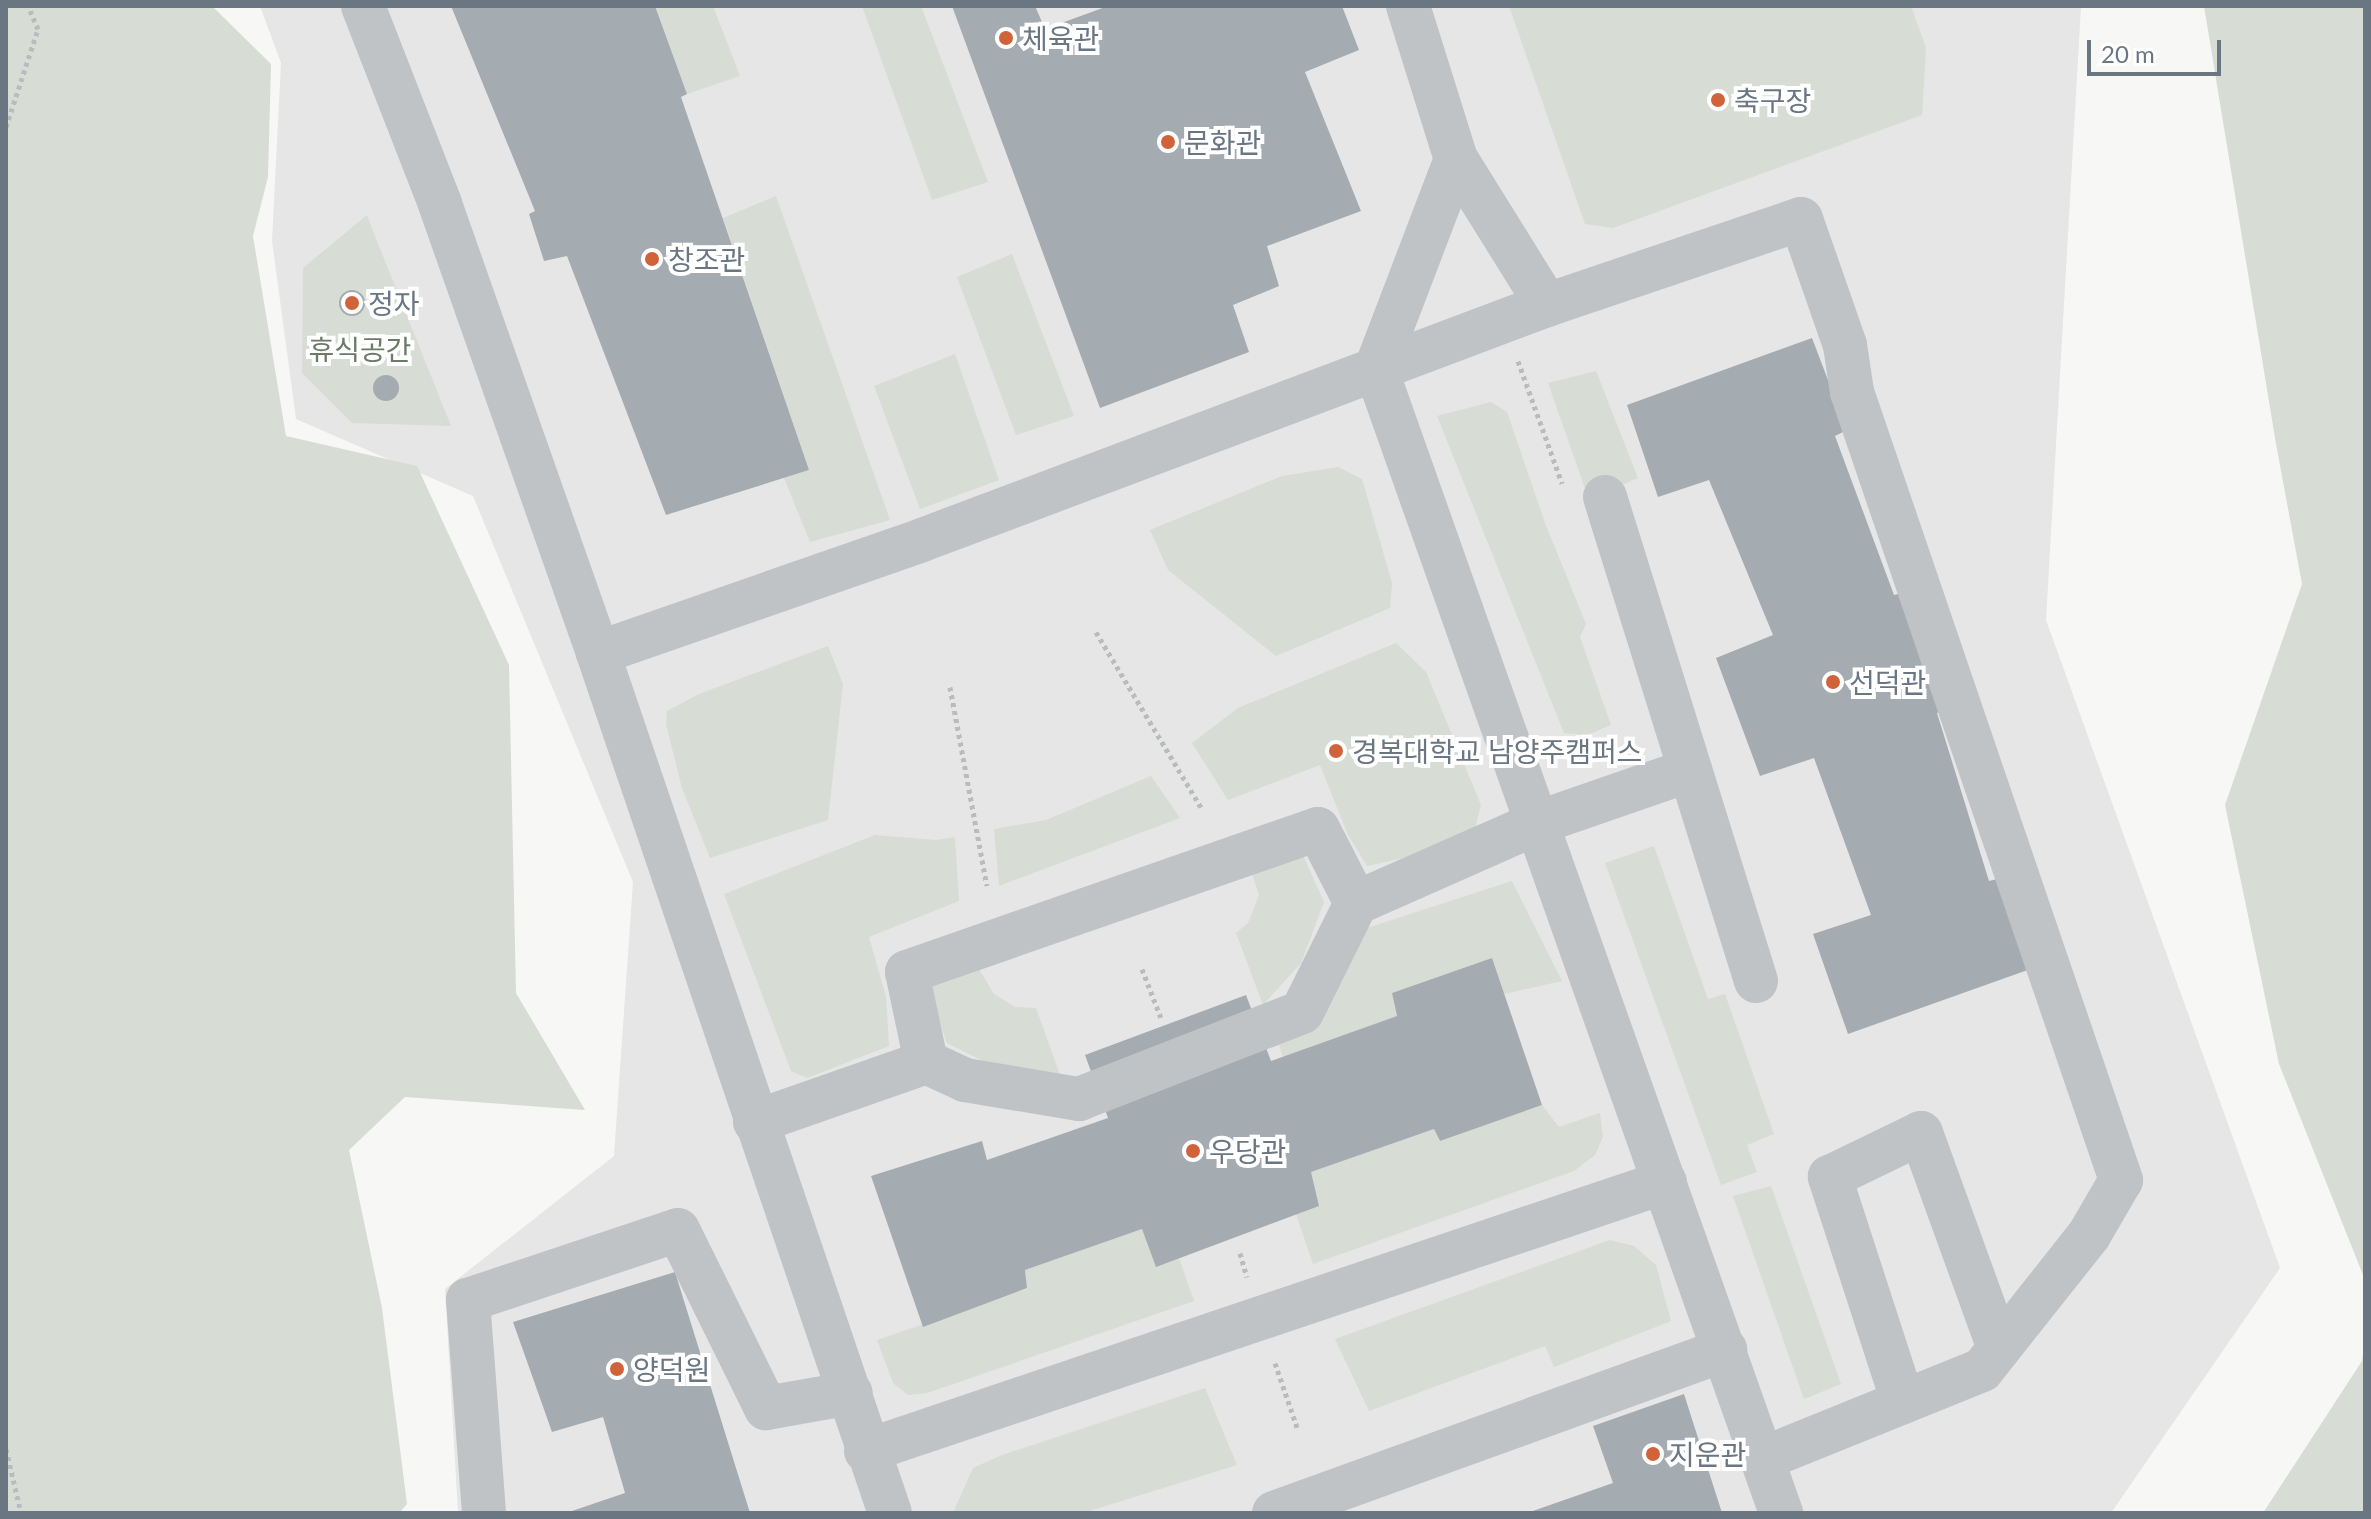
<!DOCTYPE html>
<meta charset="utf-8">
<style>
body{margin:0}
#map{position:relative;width:2371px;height:1519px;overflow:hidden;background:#f7f7f5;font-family:Lato,"Noto Sans KR",sans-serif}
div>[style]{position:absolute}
.built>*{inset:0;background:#e5e6e5}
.green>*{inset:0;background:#d7dcd5}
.building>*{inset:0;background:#a5acb1}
.round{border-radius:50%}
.path>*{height:5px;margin-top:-2.5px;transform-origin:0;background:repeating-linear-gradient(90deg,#b9bcbe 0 4px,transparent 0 8px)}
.minor>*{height:44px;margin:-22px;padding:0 22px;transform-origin:22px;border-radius:22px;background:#bfc3c6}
.dots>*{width:22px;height:22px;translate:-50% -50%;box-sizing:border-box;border:4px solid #fff;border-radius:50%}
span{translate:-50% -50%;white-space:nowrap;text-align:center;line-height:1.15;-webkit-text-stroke:8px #fff;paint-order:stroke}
.poi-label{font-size:28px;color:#6a7783}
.left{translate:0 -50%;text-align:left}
.park-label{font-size:28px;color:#6b7b68}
.frame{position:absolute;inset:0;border:8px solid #6a7783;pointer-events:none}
.scale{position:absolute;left:2087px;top:40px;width:134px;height:36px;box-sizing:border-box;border:4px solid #6a7783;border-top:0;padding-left:10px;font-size:24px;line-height:28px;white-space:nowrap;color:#6a7783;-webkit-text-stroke:6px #fff;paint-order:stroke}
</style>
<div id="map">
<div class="built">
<i style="clip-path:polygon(260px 6px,2081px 6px,2046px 620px,2280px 1268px,2111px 1513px,458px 1513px,445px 1289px,614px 1156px,633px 882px,473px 496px,296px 419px,272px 241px,281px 63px)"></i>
</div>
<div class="green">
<i style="clip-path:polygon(6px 6px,212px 6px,271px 64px,268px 177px,253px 236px,286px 436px,417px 466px,509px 665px,516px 993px,585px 1110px,405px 1097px,349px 1150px,382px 1308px,407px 1504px,399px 1513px,6px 1513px)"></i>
<i style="clip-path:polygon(655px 6px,713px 6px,740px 76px,687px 94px)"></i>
<i style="clip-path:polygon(862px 6px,921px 6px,988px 182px,932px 200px)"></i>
<i style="clip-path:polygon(1509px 6px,1911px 6px,1926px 48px,1922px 115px,1613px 228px,1585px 224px)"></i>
<i style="clip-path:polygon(2204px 6px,2365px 6px,2365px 1280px,2279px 1064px,2225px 805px,2302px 584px,2276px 444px)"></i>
<i style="clip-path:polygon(776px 196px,890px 520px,810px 542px,784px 478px,809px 470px,723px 218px)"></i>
<i style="clip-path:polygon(367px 215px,371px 226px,451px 426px,352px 423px,302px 373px,303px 268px)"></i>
<i style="clip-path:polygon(1012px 254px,1074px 416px,1016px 435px,957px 277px)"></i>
<i style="clip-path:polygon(955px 354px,999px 480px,920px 509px,874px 386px)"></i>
<i style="clip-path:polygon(1596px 371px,1638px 478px,1589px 500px,1548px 383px)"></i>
<i style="clip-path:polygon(1491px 402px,1507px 412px,1545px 523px,1586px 624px,1580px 637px,1611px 725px,1587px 735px,1564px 733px,1437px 416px)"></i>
<i style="clip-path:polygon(1338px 467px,1362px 479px,1392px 583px,1390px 608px,1276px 656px,1168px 570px,1150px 530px,1282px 476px)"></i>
<i style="clip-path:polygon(1396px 643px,1426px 672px,1481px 805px,1475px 828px,1404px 858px,1367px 866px,1348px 835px,1320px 765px,1228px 800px,1192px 743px,1238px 708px)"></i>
<i style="clip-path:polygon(828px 646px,843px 684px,828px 820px,710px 858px,682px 788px,666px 724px,667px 711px,699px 694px)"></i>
<i style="clip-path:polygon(1151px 776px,1180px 818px,999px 886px,994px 829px,1046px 820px)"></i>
<i style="clip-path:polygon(875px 835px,936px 840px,955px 837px,959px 901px,869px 937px,886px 997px,889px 1046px,807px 1078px,791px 1071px,724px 894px)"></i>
<i style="clip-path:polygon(1654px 846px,1708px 999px,1725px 994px,1774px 1134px,1747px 1145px,1757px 1172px,1721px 1185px,1605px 863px)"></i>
<i style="clip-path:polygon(1302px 853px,1324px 902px,1301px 963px,1263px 1005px,1236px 933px,1248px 923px,1259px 895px,1250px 868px)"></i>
<i style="clip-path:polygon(1512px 881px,1562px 981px,1504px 994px,1491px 959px,1392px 993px,1397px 1016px,1283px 1057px,1279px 1045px,1320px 1020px,1367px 928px)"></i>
<i style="clip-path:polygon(979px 969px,994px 994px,1015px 1007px,1036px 1008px,1060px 1075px,985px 1062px,947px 1043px,933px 1004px,933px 987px,944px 972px)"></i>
<i style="clip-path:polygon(1542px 1105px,1559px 1127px,1600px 1113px,1603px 1137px,1595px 1155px,1574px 1171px,1313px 1264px,1296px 1214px,1311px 1172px,1434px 1129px,1440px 1141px)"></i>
<i style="clip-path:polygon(1771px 1186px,1841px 1384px,1804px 1399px,1733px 1196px)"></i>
<i style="clip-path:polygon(1142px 1229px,1179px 1258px,1194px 1301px,927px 1393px,908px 1395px,893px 1383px,877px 1340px,1027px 1289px,1025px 1270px)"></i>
<i style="clip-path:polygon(1610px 1240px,1634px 1246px,1656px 1265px,1671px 1321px,1554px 1367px,1545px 1346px,1369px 1411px,1335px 1339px)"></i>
<i style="clip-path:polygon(2365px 1339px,2365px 1513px,2263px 1513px,2362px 1361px)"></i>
<i style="clip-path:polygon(1205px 1388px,1237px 1465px,1083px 1513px,953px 1513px,973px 1468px,1002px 1455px)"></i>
</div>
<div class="building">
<i style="clip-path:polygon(451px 6px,655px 6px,687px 94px,681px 97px,809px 470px,666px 515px,567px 256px,544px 261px,529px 214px,535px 211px)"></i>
<i style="clip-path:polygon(952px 6px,1035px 6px,1045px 29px,1108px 6px,1342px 6px,1359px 50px,1305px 72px,1361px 211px,1267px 246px,1279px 286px,1233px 305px,1249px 352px,1100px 408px)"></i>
<i class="round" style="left:339px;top:290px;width:26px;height:26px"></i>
<i style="clip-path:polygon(1812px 338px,1847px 430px,1835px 436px,1894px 595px,1910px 591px,1950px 706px,1937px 713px,1989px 881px,2005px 877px,2036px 967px,1848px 1034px,1813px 934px,1871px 915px,1814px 758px,1760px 776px,1716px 658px,1773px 635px,1709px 480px,1658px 497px,1627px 405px)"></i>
<i class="round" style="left:373px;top:375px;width:26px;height:26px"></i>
<i style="clip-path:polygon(1492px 958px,1542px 1105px,1440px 1141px,1434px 1129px,1311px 1172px,1319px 1206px,1156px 1267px,1142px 1229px,1025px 1270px,1027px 1288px,923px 1327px,871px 1176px,982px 1141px,987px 1160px,1108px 1118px,1085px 1055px,1246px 995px,1271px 1061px,1397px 1016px,1392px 993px)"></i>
<i style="clip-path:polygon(675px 1272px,750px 1513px,566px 1513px,625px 1493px,603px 1417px,552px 1432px,513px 1322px)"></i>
<i style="clip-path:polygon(1684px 1394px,1722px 1513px,1527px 1513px,1613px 1483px,1593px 1426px)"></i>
</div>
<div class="path">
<i style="left:6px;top:127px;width:103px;rotate:-71.9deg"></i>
<i style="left:38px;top:29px;width:25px;rotate:-113deg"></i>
<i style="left:1518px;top:361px;width:130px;rotate:70.2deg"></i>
<i style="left:1096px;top:632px;width:206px;rotate:59.1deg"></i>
<i style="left:950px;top:687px;width:202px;rotate:79.5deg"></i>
<i style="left:1142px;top:969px;width:53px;rotate:68.8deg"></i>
<i style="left:1240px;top:1253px;width:25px;rotate:74deg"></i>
<i style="left:1275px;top:1363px;width:71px;rotate:71.1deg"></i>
<i style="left:6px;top:1449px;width:66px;rotate:76.8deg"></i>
</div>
<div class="minor">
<i style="left:363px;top:6px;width:212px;rotate:68.7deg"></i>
<i style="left:440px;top:204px;width:476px;rotate:70.6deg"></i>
<i style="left:598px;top:653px;width:908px;rotate:71.25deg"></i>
<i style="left:1408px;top:6px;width:160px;rotate:72.6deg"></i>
<i style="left:1456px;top:159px;width:172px;rotate:58.1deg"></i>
<i style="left:1456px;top:159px;width:225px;rotate:110.9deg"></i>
<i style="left:1376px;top:369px;width:1214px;rotate:70.5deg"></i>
<i style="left:1605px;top:497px;width:507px;rotate:72.67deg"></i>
<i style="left:598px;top:653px;width:343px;rotate:-19.2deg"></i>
<i style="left:922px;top:540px;width:668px;rotate:-20.61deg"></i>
<i style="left:1547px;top:305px;width:268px;rotate:-18.7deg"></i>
<i style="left:1801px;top:219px;width:133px;rotate:70.8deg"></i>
<i style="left:1845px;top:345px;width:48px;rotate:81.5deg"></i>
<i style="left:1852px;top:392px;width:833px;rotate:71.15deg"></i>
<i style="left:2121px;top:1180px;width:64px;rotate:120.2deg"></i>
<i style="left:2089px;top:1235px;width:172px;rotate:128.4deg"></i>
<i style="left:1982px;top:1370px;width:235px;rotate:158deg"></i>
<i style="left:926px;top:1062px;width:92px;rotate:-101.9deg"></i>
<i style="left:907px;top:972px;width:435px;rotate:-19.2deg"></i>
<i style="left:1318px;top:829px;width:83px;rotate:62.8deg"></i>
<i style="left:755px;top:1122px;width:181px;rotate:-19.3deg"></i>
<i style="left:926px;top:1062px;width:43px;rotate:24.8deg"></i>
<i style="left:965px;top:1080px;width:116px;rotate:9.5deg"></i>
<i style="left:1079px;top:1099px;width:239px;rotate:-21.3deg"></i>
<i style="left:1302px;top:1012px;width:122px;rotate:-63.6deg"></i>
<i style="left:1356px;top:903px;width:198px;rotate:-23.8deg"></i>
<i style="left:1537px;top:823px;width:162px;rotate:-19.1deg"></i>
<i style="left:1903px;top:1402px;width:237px;rotate:-108deg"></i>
<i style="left:1830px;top:1177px;width:101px;rotate:-25.8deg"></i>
<i style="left:1921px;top:1133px;width:229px;rotate:70.1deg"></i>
<i style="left:866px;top:1451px;width:843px;rotate:-18.61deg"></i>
<i style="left:484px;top:1513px;width:214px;rotate:-94.3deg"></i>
<i style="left:468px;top:1300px;width:221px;rotate:-18.4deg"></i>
<i style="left:678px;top:1230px;width:199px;rotate:63.7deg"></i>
<i style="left:766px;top:1408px;width:86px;rotate:-10deg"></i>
<i style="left:1274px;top:1513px;width:480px;rotate:-19.9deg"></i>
</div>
<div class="dots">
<i style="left:1006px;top:38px;background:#d1633b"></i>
<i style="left:1718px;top:100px;background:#d1633b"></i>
<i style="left:1168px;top:142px;background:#d1633b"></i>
<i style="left:652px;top:259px;background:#d1633b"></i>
<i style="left:352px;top:303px;background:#d1633b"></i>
<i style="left:1833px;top:682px;background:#d1633b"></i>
<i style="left:1336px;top:751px;background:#d1633b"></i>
<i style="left:1193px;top:1151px;background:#d1633b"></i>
<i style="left:617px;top:1369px;background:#d1633b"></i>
<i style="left:1653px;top:1454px;background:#d1633b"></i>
</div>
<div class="poi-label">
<span class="left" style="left:1022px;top:38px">체육관</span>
<span class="left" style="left:1734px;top:100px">축구장</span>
<span class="left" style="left:1184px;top:142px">문화관</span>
<span class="left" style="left:668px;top:259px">창조관</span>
<span class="left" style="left:368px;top:303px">정자</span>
<span class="left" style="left:1849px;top:682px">선덕관</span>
<span class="left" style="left:1352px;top:751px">경복대학교 남양주캠퍼스</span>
<span class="left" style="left:1209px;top:1151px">우당관</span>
<span class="left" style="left:633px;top:1369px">양덕원</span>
<span class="left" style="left:1669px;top:1454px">지운관</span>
</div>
<div class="park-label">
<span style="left:360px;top:349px">휴식공간</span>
</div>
<div class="frame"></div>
<div class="scale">20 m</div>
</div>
